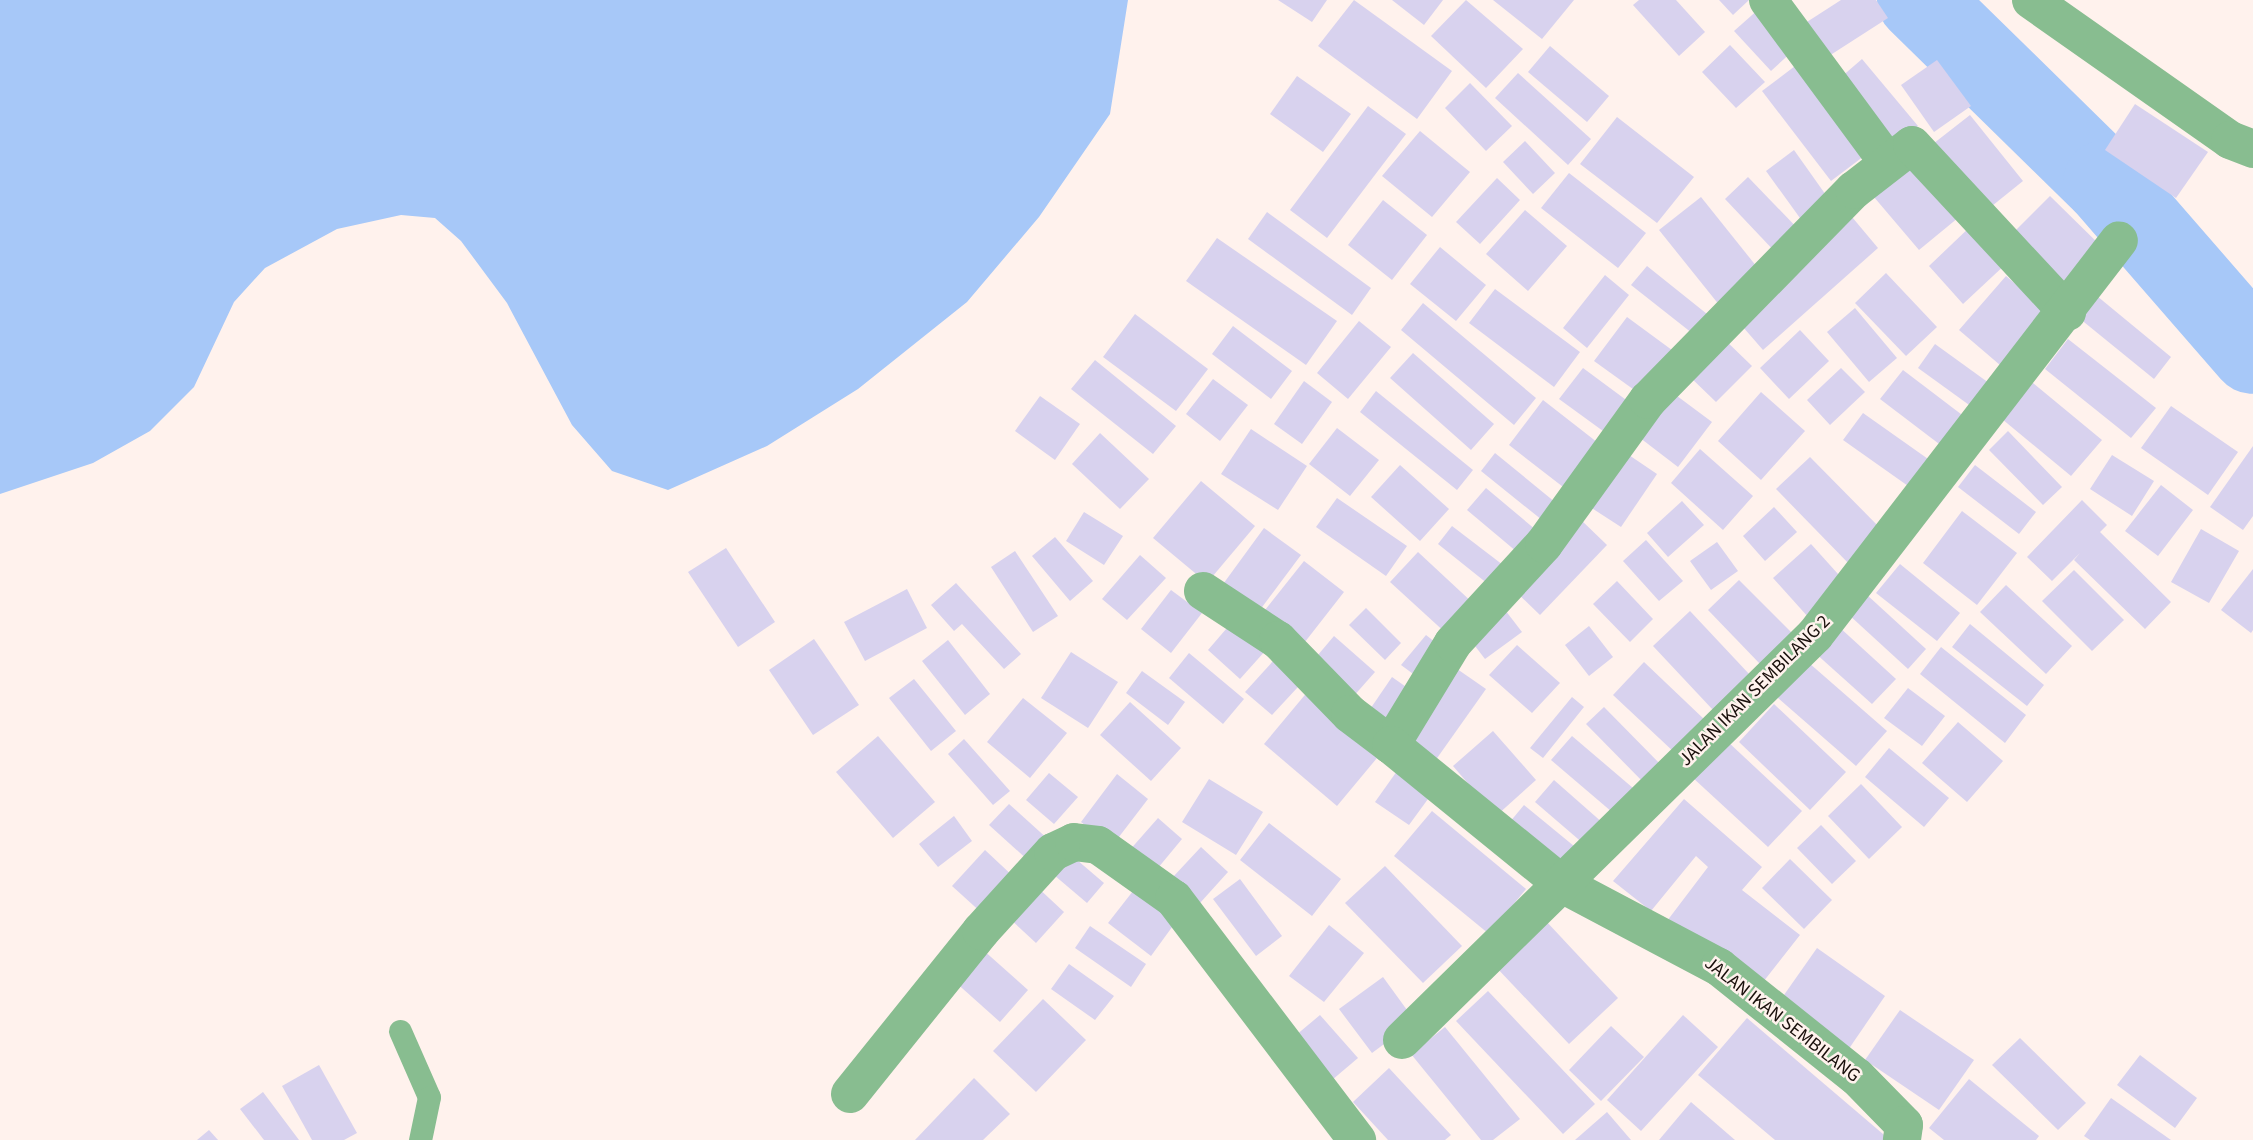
<!DOCTYPE html>
<style>
body{margin:0}
#map{position:relative;width:2253px;height:1140px;overflow:hidden;background:#fff2ed;font-family:"Source Sans 3",sans-serif}
div>[style]{position:absolute}
.water>*{inset:0;background:#a7c8f8}
.river>*{height:84px;margin:-42px;padding:0 42px;transform-origin:42px;border-radius:42px;background:#a7c8f8}
.building>*{inset:0;background:#d8d2ee}
.service>*{height:23px;margin:-11.5px;padding:0 11.5px;transform-origin:11.5px;border-radius:11.5px;background:#88bd90}
.minor>*{height:38px;margin:-19px;padding:0 19px;transform-origin:19px;border-radius:19px;background:#88bd90}
span{translate:-50% -50%;white-space:nowrap;text-align:center;line-height:1.15;-webkit-text-stroke:5px #fff2ed;paint-order:stroke}
.street-label{font-size:19px;color:#190f0b}
</style>
<div id="map">
<div class="water">
<i style="clip-path:polygon(0 0,1128px 0,1110px 114px,1039px 217px,967px 302px,858px 389px,767px 446px,668px 490px,612px 471px,572px 425px,507px 303px,461px 241px,435px 218px,401px 215px,337px 229px,265px 268px,234px 302px,194px 387px,150px 431px,93px 463px,0 494px)"></i>
</div>
<div class="river">
<i style="left:1919px;top:0;width:260px;rotate:44.4deg"></i>
<i style="left:2105px;top:182px;width:225px;rotate:49deg"></i>
</div>
<div class="building">
<i style="clip-path:polygon(1278px 0,1327px 0,1312px 22px)"></i>
<i style="clip-path:polygon(1354px 0,1452px 71px,1417px 119px,1318px 46px)"></i>
<i style="clip-path:polygon(1392px 0,1443px 0,1424px 25px)"></i>
<i style="clip-path:polygon(1466px 0,1523px 49px,1486px 88px,1431px 36px)"></i>
<i style="clip-path:polygon(1493px 0,1574px 0,1542px 39px)"></i>
<i style="clip-path:polygon(1639px 0,1676px 0,1705px 32px,1679px 56px,1633px 5px)"></i>
<i style="clip-path:polygon(1719px 0,1749px 0,1733px 15px)"></i>
<i style="clip-path:polygon(1841px 0,1876px 0,1888px 18px,1818px 63px,1796px 29px)"></i>
<i style="clip-path:polygon(1760px 8px,1797px 47px,1771px 71px,1734px 31px)"></i>
<i style="clip-path:polygon(1730px 45px,1765px 82px,1736px 108px,1702px 72px)"></i>
<i style="clip-path:polygon(1550px 46px,1609px 96px,1587px 122px,1528px 72px)"></i>
<i style="clip-path:polygon(1862px 59px,1918px 126px,1888px 152px,1832px 85px)"></i>
<i style="clip-path:polygon(1937px 60px,1971px 106px,1934px 132px,1901px 85px)"></i>
<i style="clip-path:polygon(1799px 63px,1868px 153px,1831px 181px,1762px 91px)"></i>
<i style="clip-path:polygon(1518px 73px,1591px 139px,1568px 165px,1495px 98px)"></i>
<i style="clip-path:polygon(1297px 76px,1351px 114px,1323px 152px,1270px 114px)"></i>
<i style="clip-path:polygon(1470px 83px,1512px 126px,1486px 151px,1445px 108px)"></i>
<i style="clip-path:polygon(2135px 104px,2208px 152px,2176px 198px,2105px 150px)"></i>
<i style="clip-path:polygon(1368px 106px,1406px 134px,1327px 238px,1290px 210px)"></i>
<i style="clip-path:polygon(1970px 115px,2023px 181px,1982px 214px,1929px 147px)"></i>
<i style="clip-path:polygon(1617px 117px,1694px 177px,1657px 223px,1580px 164px)"></i>
<i style="clip-path:polygon(1420px 131px,1470px 172px,1432px 217px,1382px 176px)"></i>
<i style="clip-path:polygon(1525px 141px,1555px 173px,1533px 194px,1503px 162px)"></i>
<i style="clip-path:polygon(1794px 150px,1833px 205px,1805px 225px,1766px 171px)"></i>
<i style="clip-path:polygon(1913px 153px,1964px 213px,1919px 250px,1868px 190px)"></i>
<i style="clip-path:polygon(1569px 173px,1646px 233px,1618px 268px,1541px 208px)"></i>
<i style="clip-path:polygon(1748px 177px,1802px 233px,1778px 255px,1725px 199px)"></i>
<i style="clip-path:polygon(1497px 178px,1520px 200px,1480px 244px,1456px 222px)"></i>
<i style="clip-path:polygon(2050px 196px,2107px 252px,2066px 294px,2009px 237px)"></i>
<i style="clip-path:polygon(1701px 197px,1761px 272px,1720px 306px,1659px 230px)"></i>
<i style="clip-path:polygon(1383px 200px,1427px 235px,1392px 280px,1348px 245px)"></i>
<i style="clip-path:polygon(1525px 210px,1567px 246px,1528px 291px,1486px 254px)"></i>
<i style="clip-path:polygon(1267px 212px,1371px 288px,1352px 315px,1248px 239px)"></i>
<i style="clip-path:polygon(1852px 217px,1878px 248px,1763px 350px,1736px 319px)"></i>
<i style="clip-path:polygon(1973px 224px,2008px 262px,1963px 304px,1929px 266px)"></i>
<i style="clip-path:polygon(1217px 238px,1337px 321px,1306px 365px,1186px 281px)"></i>
<i style="clip-path:polygon(1440px 247px,1486px 285px,1456px 321px,1410px 284px)"></i>
<i style="clip-path:polygon(1647px 266px,1712px 318px,1697px 337px,1631px 285px)"></i>
<i style="clip-path:polygon(1886px 273px,1937px 327px,1906px 356px,1855px 303px)"></i>
<i style="clip-path:polygon(1605px 275px,1629px 295px,1587px 348px,1563px 328px)"></i>
<i style="clip-path:polygon(2006px 276px,2055px 317px,2007px 371px,1959px 330px)"></i>
<i style="clip-path:polygon(1495px 289px,1580px 352px,1554px 387px,1469px 323px)"></i>
<i style="clip-path:polygon(2097px 296px,2171px 357px,2154px 379px,2079px 318px)"></i>
<i style="clip-path:polygon(1423px 303px,1536px 398px,1514px 425px,1401px 330px)"></i>
<i style="clip-path:polygon(1855px 308px,1897px 358px,1869px 382px,1827px 332px)"></i>
<i style="clip-path:polygon(1135px 314px,1208px 369px,1176px 411px,1103px 357px)"></i>
<i style="clip-path:polygon(1627px 317px,1676px 353px,1644px 397px,1594px 361px)"></i>
<i style="clip-path:polygon(1359px 321px,1391px 347px,1348px 399px,1317px 373px)"></i>
<i style="clip-path:polygon(1233px 326px,1292px 371px,1271px 399px,1212px 354px)"></i>
<i style="clip-path:polygon(1800px 330px,1829px 361px,1789px 399px,1760px 368px)"></i>
<i style="clip-path:polygon(1722px 337px,1752px 366px,1716px 402px,1687px 374px)"></i>
<i style="clip-path:polygon(2068px 339px,2156px 408px,2131px 438px,2045px 369px)"></i>
<i style="clip-path:polygon(1935px 344px,2000px 391px,1983px 415px,1918px 368px)"></i>
<i style="clip-path:polygon(1413px 353px,1494px 424px,1471px 450px,1390px 378px)"></i>
<i style="clip-path:polygon(1095px 360px,1176px 426px,1153px 454px,1071px 389px)"></i>
<i style="clip-path:polygon(1583px 368px,1637px 408px,1614px 439px,1559px 399px)"></i>
<i style="clip-path:polygon(1841px 368px,1865px 392px,1830px 425px,1807px 400px)"></i>
<i style="clip-path:polygon(1903px 370px,1974px 424px,1951px 453px,1880px 399px)"></i>
<i style="clip-path:polygon(1213px 379px,1248px 405px,1220px 441px,1186px 414px)"></i>
<i style="clip-path:polygon(1304px 381px,1332px 402px,1302px 444px,1274px 424px)"></i>
<i style="clip-path:polygon(2033px 383px,2102px 440px,2071px 476px,2002px 419px)"></i>
<i style="clip-path:polygon(1665px 387px,1712px 422px,1678px 467px,1631px 431px)"></i>
<i style="clip-path:polygon(1376px 391px,1473px 470px,1457px 490px,1360px 412px)"></i>
<i style="clip-path:polygon(1761px 392px,1805px 431px,1761px 480px,1718px 441px)"></i>
<i style="clip-path:polygon(1040px 396px,1080px 424px,1055px 460px,1015px 431px)"></i>
<i style="clip-path:polygon(1543px 400px,1602px 446px,1567px 490px,1509px 445px)"></i>
<i style="clip-path:polygon(2171px 406px,2238px 452px,2208px 495px,2141px 448px)"></i>
<i style="clip-path:polygon(1863px 413px,1938px 466px,1918px 493px,1843px 440px)"></i>
<i style="clip-path:polygon(1337px 428px,1379px 460px,1350px 496px,1309px 464px)"></i>
<i style="clip-path:polygon(1251px 429px,1307px 466px,1278px 510px,1221px 474px)"></i>
<i style="clip-path:polygon(2008px 431px,2062px 487px,2043px 505px,1989px 450px)"></i>
<i style="clip-path:polygon(1100px 433px,1149px 479px,1120px 509px,1072px 464px)"></i>
<i style="clip-path:polygon(2253px 446px,2253px 516px,2243px 530px,2210px 507px)"></i>
<i style="clip-path:polygon(1700px 449px,1753px 496px,1723px 530px,1671px 483px)"></i>
<i style="clip-path:polygon(1623px 451px,1657px 474px,1621px 527px,1587px 505px)"></i>
<i style="clip-path:polygon(1495px 453px,1561px 507px,1547px 524px,1481px 471px)"></i>
<i style="clip-path:polygon(2112px 455px,2154px 481px,2132px 516px,2090px 489px)"></i>
<i style="clip-path:polygon(1810px 457px,1886px 534px,1852px 567px,1776px 489px)"></i>
<i style="clip-path:polygon(1400px 465px,1449px 509px,1420px 541px,1371px 497px)"></i>
<i style="clip-path:polygon(1975px 465px,2036px 512px,2019px 534px,1958px 487px)"></i>
<i style="clip-path:polygon(1201px 481px,1255px 526px,1207px 583px,1153px 538px)"></i>
<i style="clip-path:polygon(2161px 485px,2193px 510px,2158px 556px,2125px 531px)"></i>
<i style="clip-path:polygon(1486px 488px,1542px 535px,1523px 557px,1467px 510px)"></i>
<i style="clip-path:polygon(1337px 498px,1407px 546px,1386px 576px,1316px 527px)"></i>
<i style="clip-path:polygon(2082px 500px,2107px 525px,2100px 532px,2171px 602px,2145px 629px,2074px 560px,2080px 553px,2052px 581px,2027px 557px)"></i>
<i style="clip-path:polygon(1682px 501px,1704px 525px,1668px 557px,1647px 533px)"></i>
<i style="clip-path:polygon(1774px 507px,1797px 532px,1765px 561px,1743px 536px)"></i>
<i style="clip-path:polygon(1962px 511px,2017px 553px,1977px 605px,1923px 563px)"></i>
<i style="clip-path:polygon(1084px 512px,1123px 536px,1104px 565px,1066px 541px)"></i>
<i style="clip-path:polygon(1579px 518px,1607px 545px,1540px 615px,1513px 589px)"></i>
<i style="clip-path:polygon(1452px 526px,1503px 565px,1488px 584px,1438px 544px)"></i>
<i style="clip-path:polygon(1264px 528px,1301px 555px,1254px 618px,1218px 591px)"></i>
<i style="clip-path:polygon(2201px 529px,2239px 551px,2209px 603px,2171px 582px)"></i>
<i style="clip-path:polygon(1055px 537px,1093px 581px,1070px 601px,1032px 556px)"></i>
<i style="clip-path:polygon(1646px 540px,1683px 581px,1659px 601px,1623px 561px)"></i>
<i style="clip-path:polygon(1717px 542px,1738px 571px,1711px 590px,1690px 561px)"></i>
<i style="clip-path:polygon(1811px 544px,1847px 584px,1809px 618px,1773px 578px)"></i>
<i style="clip-path:polygon(726px 548px,775px 622px,738px 647px,688px 572px)"></i>
<i style="clip-path:polygon(1015px 551px,1058px 616px,1033px 632px,991px 567px)"></i>
<i style="clip-path:polygon(1418px 552px,1475px 605px,1448px 635px,1390px 582px)"></i>
<i style="clip-path:polygon(1140px 555px,1166px 578px,1127px 620px,1102px 599px)"></i>
<i style="clip-path:polygon(1304px 561px,1344px 592px,1301px 647px,1261px 615px)"></i>
<i style="clip-path:polygon(1900px 564px,1960px 613px,1937px 641px,1876px 593px)"></i>
<i style="clip-path:polygon(2253px 569px,2253px 630px,2251px 633px,2221px 610px)"></i>
<i style="clip-path:polygon(2074px 570px,2124px 620px,2092px 651px,2042px 601px)"></i>
<i style="clip-path:polygon(1739px 580px,1793px 634px,1761px 665px,1708px 610px)"></i>
<i style="clip-path:polygon(1617px 581px,1653px 619px,1630px 642px,1593px 604px)"></i>
<i style="clip-path:polygon(956px 583px,1021px 654px,1004px 669px,962px 624px,954px 631px,931px 605px)"></i>
<i style="clip-path:polygon(2006px 585px,2072px 646px,2046px 674px,1980px 612px)"></i>
<i style="clip-path:polygon(907px 589px,927px 628px,865px 661px,844px 622px)"></i>
<i style="clip-path:polygon(1171px 590px,1202px 613px,1171px 653px,1141px 629px)"></i>
<i style="clip-path:polygon(1866px 594px,1926px 649px,1908px 669px,1848px 614px)"></i>
<i style="clip-path:polygon(1502px 606px,1522px 632px,1485px 659px,1465px 633px)"></i>
<i style="clip-path:polygon(1366px 608px,1401px 643px,1385px 660px,1349px 625px)"></i>
<i style="clip-path:polygon(1690px 611px,1750px 675px,1713px 710px,1653px 646px)"></i>
<i style="clip-path:polygon(1233px 621px,1266px 650px,1240px 679px,1208px 650px)"></i>
<i style="clip-path:polygon(1970px 624px,2044px 685px,2027px 706px,1952px 647px)"></i>
<i style="clip-path:polygon(1589px 626px,1613px 657px,1589px 676px,1565px 645px)"></i>
<i style="clip-path:polygon(1838px 626px,1896px 679px,1872px 704px,1814px 652px)"></i>
<i style="clip-path:polygon(1426px 635px,1445px 650px,1420px 679px,1401px 665px)"></i>
<i style="clip-path:polygon(1334px 636px,1375px 672px,1352px 698px,1312px 662px)"></i>
<i style="clip-path:polygon(814px 639px,859px 705px,813px 735px,769px 670px)"></i>
<i style="clip-path:polygon(948px 640px,990px 694px,965px 715px,922px 661px)"></i>
<i style="clip-path:polygon(1517px 645px,1560px 683px,1532px 713px,1489px 675px)"></i>
<i style="clip-path:polygon(1941px 647px,2026px 715px,2005px 743px,1920px 674px)"></i>
<i style="clip-path:polygon(1283px 650px,1310px 674px,1272px 715px,1245px 692px)"></i>
<i style="clip-path:polygon(1071px 652px,1118px 682px,1088px 728px,1041px 698px)"></i>
<i style="clip-path:polygon(1189px 653px,1244px 699px,1223px 724px,1169px 678px)"></i>
<i style="clip-path:polygon(1801px 656px,1887px 731px,1856px 766px,1770px 691px)"></i>
<i style="clip-path:polygon(1644px 662px,1706px 721px,1675px 753px,1613px 695px)"></i>
<i style="clip-path:polygon(1450px 664px,1486px 689px,1435px 761px,1399px 736px)"></i>
<i style="clip-path:polygon(1142px 671px,1185px 702px,1168px 725px,1126px 693px)"></i>
<i style="clip-path:polygon(1392px 677px,1419px 696px,1392px 737px,1364px 718px)"></i>
<i style="clip-path:polygon(914px 679px,956px 731px,931px 751px,889px 698px)"></i>
<i style="clip-path:polygon(1908px 688px,1945px 716px,1922px 746px,1884px 718px)"></i>
<i style="clip-path:polygon(1309px 690px,1382px 752px,1337px 806px,1264px 744px)"></i>
<i style="clip-path:polygon(1572px 697px,1584px 707px,1543px 758px,1530px 748px)"></i>
<i style="clip-path:polygon(1023px 698px,1067px 733px,1030px 778px,987px 742px)"></i>
<i style="clip-path:polygon(1130px 702px,1181px 748px,1151px 781px,1100px 735px)"></i>
<i style="clip-path:polygon(1774px 704px,1846px 772px,1810px 810px,1739px 742px)"></i>
<i style="clip-path:polygon(1604px 707px,1665px 769px,1647px 786px,1586px 724px)"></i>
<i style="clip-path:polygon(1958px 722px,2003px 761px,1967px 802px,1922px 763px)"></i>
<i style="clip-path:polygon(1493px 731px,1536px 780px,1496px 816px,1453px 766px)"></i>
<i style="clip-path:polygon(878px 736px,935px 802px,893px 838px,836px 772px)"></i>
<i style="clip-path:polygon(1572px 736px,1633px 788px,1612px 812px,1551px 760px)"></i>
<i style="clip-path:polygon(964px 739px,1010px 791px,993px 805px,948px 754px)"></i>
<i style="clip-path:polygon(1727px 741px,1802px 811px,1768px 847px,1692px 777px)"></i>
<i style="clip-path:polygon(1889px 748px,1949px 798px,1924px 827px,1865px 777px)"></i>
<i style="clip-path:polygon(1402px 764px,1436px 788px,1409px 825px,1375px 802px)"></i>
<i style="clip-path:polygon(1049px 773px,1078px 797px,1054px 824px,1026px 800px)"></i>
<i style="clip-path:polygon(1117px 774px,1148px 799px,1112px 846px,1081px 822px)"></i>
<i style="clip-path:polygon(1209px 779px,1263px 812px,1236px 855px,1182px 822px)"></i>
<i style="clip-path:polygon(1554px 780px,1604px 824px,1585px 845px,1535px 802px)"></i>
<i style="clip-path:polygon(1861px 784px,1902px 827px,1869px 859px,1828px 816px)"></i>
<i style="clip-path:polygon(1684px 799px,1762px 867px,1742px 890px,1800px 935px,1756px 991px,1667px 921px,1708px 867px,1696px 856px,1651px 911px,1613px 881px)"></i>
<i style="clip-path:polygon(1009px 804px,1050px 841px,1030px 862px,989px 825px)"></i>
<i style="clip-path:polygon(1524px 805px,1580px 851px,1565px 868px,1509px 823px)"></i>
<i style="clip-path:polygon(1432px 811px,1526px 889px,1489px 934px,1394px 856px)"></i>
<i style="clip-path:polygon(954px 816px,972px 841px,938px 867px,919px 844px)"></i>
<i style="clip-path:polygon(1158px 818px,1182px 839px,1153px 874px,1128px 852px)"></i>
<i style="clip-path:polygon(1269px 823px,1341px 879px,1312px 916px,1240px 860px)"></i>
<i style="clip-path:polygon(1821px 825px,1856px 861px,1832px 884px,1797px 848px)"></i>
<i style="clip-path:polygon(1201px 847px,1228px 872px,1200px 903px,1172px 878px)"></i>
<i style="clip-path:polygon(985px 850px,1016px 879px,984px 915px,952px 886px)"></i>
<i style="clip-path:polygon(1070px 854px,1104px 883px,1087px 903px,1054px 875px)"></i>
<i style="clip-path:polygon(1790px 859px,1832px 900px,1804px 929px,1762px 888px)"></i>
<i style="clip-path:polygon(1385px 866px,1462px 946px,1423px 983px,1345px 903px)"></i>
<i style="clip-path:polygon(1240px 879px,1282px 936px,1256px 956px,1213px 899px)"></i>
<i style="clip-path:polygon(1035px 885px,1064px 912px,1036px 943px,1007px 916px)"></i>
<i style="clip-path:polygon(1133px 891px,1175px 923px,1151px 956px,1108px 923px)"></i>
<i style="clip-path:polygon(1545px 920px,1618px 998px,1569px 1044px,1495px 966px)"></i>
<i style="clip-path:polygon(1329px 925px,1364px 953px,1324px 1002px,1289px 976px)"></i>
<i style="clip-path:polygon(1090px 926px,1146px 964px,1131px 987px,1075px 948px)"></i>
<i style="clip-path:polygon(1817px 948px,1885px 996px,1846px 1053px,1777px 1005px)"></i>
<i style="clip-path:polygon(982px 949px,1028px 990px,1000px 1022px,953px 980px)"></i>
<i style="clip-path:polygon(1069px 964px,1114px 996px,1095px 1020px,1051px 989px)"></i>
<i style="clip-path:polygon(1383px 977px,1415px 1021px,1372px 1053px,1339px 1009px)"></i>
<i style="clip-path:polygon(1488px 991px,1595px 1104px,1563px 1134px,1456px 1021px)"></i>
<i style="clip-path:polygon(1043px 999px,1086px 1040px,1036px 1092px,993px 1051px)"></i>
<i style="clip-path:polygon(1900px 1010px,1974px 1060px,1939px 1110px,1865px 1060px)"></i>
<i style="clip-path:polygon(1320px 1015px,1358px 1058px,1332px 1080px,1295px 1036px)"></i>
<i style="clip-path:polygon(1683px 1015px,1718px 1047px,1641px 1131px,1607px 1100px)"></i>
<i style="clip-path:polygon(1747px 1018px,1890px 1140px,1775px 1140px,1698px 1075px)"></i>
<i style="clip-path:polygon(1611px 1026px,1644px 1057px,1601px 1101px,1569px 1070px)"></i>
<i style="clip-path:polygon(1445px 1027px,1520px 1119px,1493px 1140px,1481px 1140px,1411px 1054px)"></i>
<i style="clip-path:polygon(2020px 1038px,2086px 1103px,2058px 1130px,1992px 1065px)"></i>
<i style="clip-path:polygon(2140px 1055px,2197px 1098px,2175px 1128px,2117px 1085px)"></i>
<i style="clip-path:polygon(319px 1065px,357px 1133px,344px 1140px,312px 1140px,282px 1086px)"></i>
<i style="clip-path:polygon(1389px 1068px,1451px 1135px,1445px 1140px,1388px 1140px,1353px 1102px)"></i>
<i style="clip-path:polygon(974px 1078px,1010px 1114px,983px 1140px,915px 1140px)"></i>
<i style="clip-path:polygon(1969px 1079px,2039px 1136px,2036px 1140px,1944px 1140px,1929px 1128px)"></i>
<i style="clip-path:polygon(263px 1092px,299px 1140px,264px 1140px,240px 1109px)"></i>
<i style="clip-path:polygon(2111px 1098px,2171px 1140px,2090px 1140px,2084px 1136px)"></i>
<i style="clip-path:polygon(1691px 1102px,1735px 1140px,1659px 1140px)"></i>
<i style="clip-path:polygon(1607px 1112px,1631px 1140px,1575px 1140px)"></i>
<i style="clip-path:polygon(209px 1130px,218px 1140px,197px 1140px)"></i>
</div>
<div class="service">
<i style="left:400px;top:1031px;width:72px;rotate:66.3deg"></i>
<i style="left:429px;top:1097px;width:44px;rotate:101.8deg"></i>
</div>
<div class="minor">
<i style="left:1768px;top:0;width:202px;rotate:53.6deg"></i>
<i style="left:2031px;top:0;width:243px;rotate:35.1deg"></i>
<i style="left:2230px;top:140px;width:25px;rotate:21deg"></i>
<i style="left:1203px;top:591px;width:90px;rotate:33.2deg"></i>
<i style="left:1278px;top:640px;width:103px;rotate:45.8deg"></i>
<i style="left:1350px;top:714px;width:51px;rotate:37.1deg"></i>
<i style="left:1391px;top:745px;width:119px;rotate:-58.7deg"></i>
<i style="left:1453px;top:643px;width:134px;rotate:-47.4deg"></i>
<i style="left:1544px;top:544px;width:178px;rotate:-54.2deg"></i>
<i style="left:1648px;top:400px;width:294px;rotate:-45.6deg"></i>
<i style="left:1854px;top:190px;width:73px;rotate:-37.8deg"></i>
<i style="left:1912px;top:145px;width:228px;rotate:47.1deg"></i>
<i style="left:1391px;top:745px;width:220px;rotate:39.1deg"></i>
<i style="left:1562px;top:884px;width:178px;rotate:27.9deg"></i>
<i style="left:1719px;top:967px;width:176px;rotate:38.6deg"></i>
<i style="left:1857px;top:1077px;width:67px;rotate:45.6deg"></i>
<i style="left:1904px;top:1125px;width:15px;rotate:98deg"></i>
<i style="left:1402px;top:1040px;width:578px;rotate:-44.44deg"></i>
<i style="left:1815px;top:635px;width:498px;rotate:-52.4deg"></i>
<i style="left:850px;top:1094px;width:209px;rotate:-51.2deg"></i>
<i style="left:981px;top:931px;width:107px;rotate:-47.7deg"></i>
<i style="left:1053px;top:852px;width:23px;rotate:-25deg"></i>
<i style="left:1074px;top:842px;width:24px;rotate:7deg"></i>
<i style="left:1098px;top:845px;width:93px;rotate:35.4deg"></i>
<i style="left:1174px;top:899px;width:303px;rotate:52.8deg"></i>
</div>
<div class="street-label">
<span style="left:1755px;top:691px;rotate:-45deg">JALAN IKAN SEMBILANG 2</span>
<span style="left:1782px;top:1020px;rotate:38deg">JALAN IKAN SEMBILANG</span>
</div>
</div>
